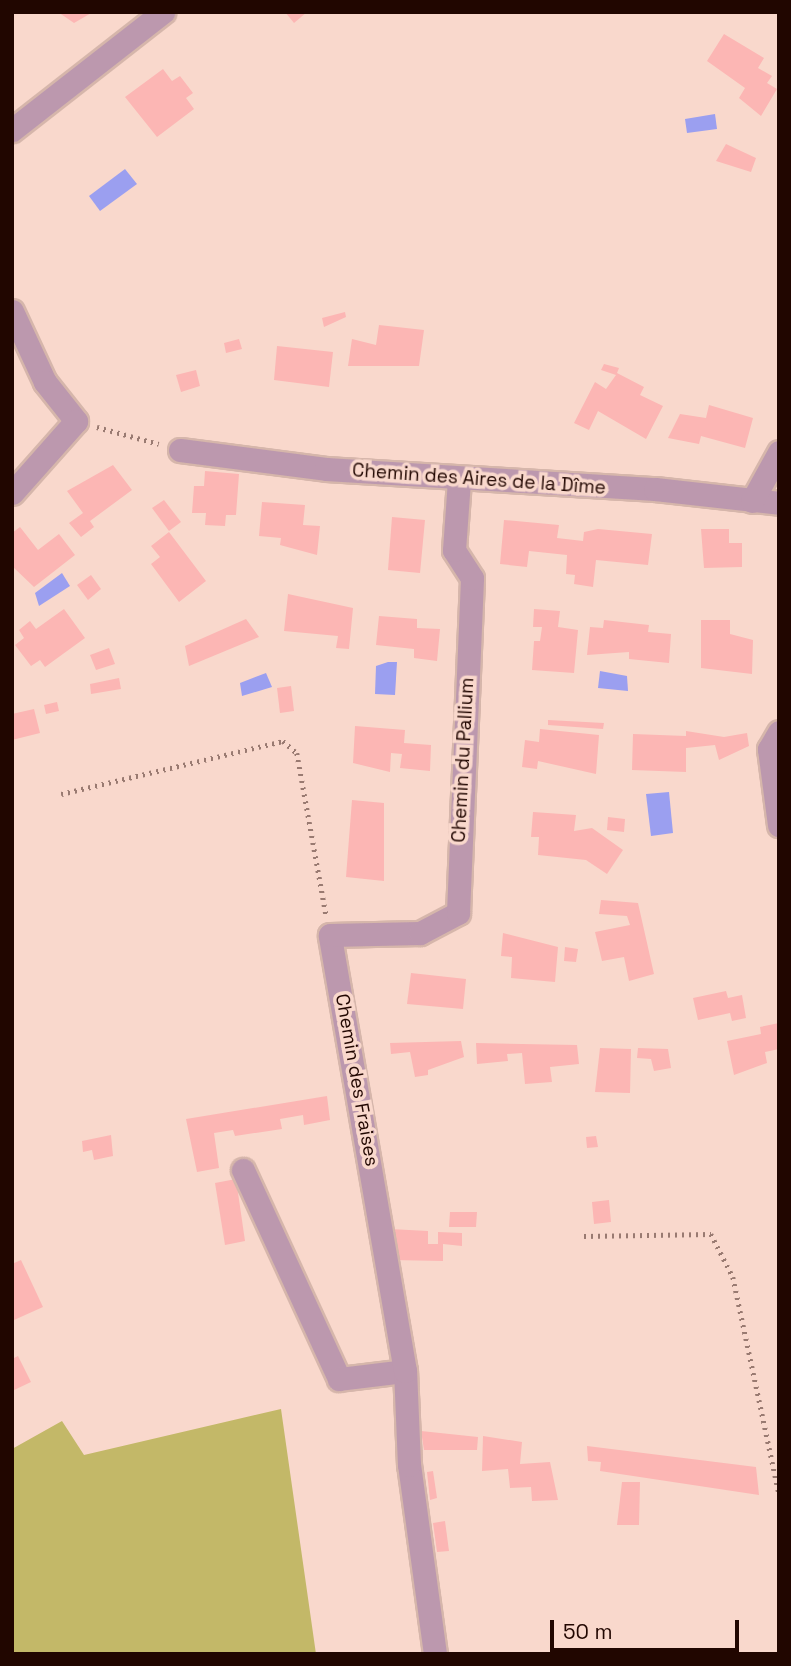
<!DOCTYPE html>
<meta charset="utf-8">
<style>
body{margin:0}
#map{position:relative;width:791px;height:1666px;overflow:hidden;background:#f9d8cc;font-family:"Space Grotesk",sans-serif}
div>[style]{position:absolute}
.green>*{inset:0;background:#c3b868}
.water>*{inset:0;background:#9b9ff0}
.building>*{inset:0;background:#fcb6b4}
.path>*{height:4.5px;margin-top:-2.25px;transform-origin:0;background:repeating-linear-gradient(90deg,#997a71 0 2px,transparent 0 7px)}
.roads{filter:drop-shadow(2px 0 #d6b6ab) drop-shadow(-2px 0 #d6b6ab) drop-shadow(0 2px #d6b6ab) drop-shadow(0 -2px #d6b6ab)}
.street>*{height:23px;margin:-11.5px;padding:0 11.5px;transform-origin:11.5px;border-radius:11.5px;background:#bc98ae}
span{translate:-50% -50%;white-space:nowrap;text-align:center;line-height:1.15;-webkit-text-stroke:7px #f9d8cc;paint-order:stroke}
.street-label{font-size:19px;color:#210600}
.frame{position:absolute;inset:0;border:14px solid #210600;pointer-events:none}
.scale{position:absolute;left:550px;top:1620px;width:189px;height:32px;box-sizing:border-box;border:4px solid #210600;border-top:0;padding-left:9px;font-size:21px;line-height:24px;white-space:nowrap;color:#210600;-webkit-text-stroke:5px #f9d8cc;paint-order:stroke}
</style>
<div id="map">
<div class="green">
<i style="clip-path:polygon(281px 1409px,316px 1654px,12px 1654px,12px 1449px,62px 1421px,84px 1455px)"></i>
</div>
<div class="water">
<i style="clip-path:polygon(715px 114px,717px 129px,687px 133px,685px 119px)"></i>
<i style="clip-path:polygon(125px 169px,137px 184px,100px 211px,89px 196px)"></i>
<i style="clip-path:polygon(62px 573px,70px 586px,39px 606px,35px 593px)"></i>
<i style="clip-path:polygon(388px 662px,397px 662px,395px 695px,375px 694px,376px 666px)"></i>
<i style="clip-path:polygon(600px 671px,627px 676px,628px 691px,598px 688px)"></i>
<i style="clip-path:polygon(266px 673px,272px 687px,242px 696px,240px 683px)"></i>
<i style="clip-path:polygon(669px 792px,673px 833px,651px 836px,646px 794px)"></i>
</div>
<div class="building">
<i style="clip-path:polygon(58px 12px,93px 12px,74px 23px)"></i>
<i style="clip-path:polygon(285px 12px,307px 12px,294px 23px)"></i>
<i style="clip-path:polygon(724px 34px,764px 58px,758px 68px,772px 76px,767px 83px,777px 89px,761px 116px,739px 98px,745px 88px,707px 61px)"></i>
<i style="clip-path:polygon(163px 69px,172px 81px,180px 76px,193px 93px,186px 98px,194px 109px,157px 137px,125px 97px)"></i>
<i style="clip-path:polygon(726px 144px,756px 158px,751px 172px,716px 161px)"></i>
<i style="clip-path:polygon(345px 312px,346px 317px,324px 327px,322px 318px)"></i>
<i style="clip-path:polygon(379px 325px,424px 330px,419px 366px,348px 366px,352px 339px,376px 345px)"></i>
<i style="clip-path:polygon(239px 339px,242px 349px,226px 353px,224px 343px)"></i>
<i style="clip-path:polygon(277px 346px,333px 352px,329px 387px,274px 380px)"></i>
<i style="clip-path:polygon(604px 364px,619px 368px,617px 373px,644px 387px,640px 395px,663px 406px,646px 439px,598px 411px,589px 430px,574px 423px,595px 382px,606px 389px,616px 375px,601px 370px)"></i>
<i style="clip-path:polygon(196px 370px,200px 386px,181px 392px,176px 375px)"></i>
<i style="clip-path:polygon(709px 405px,753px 418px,745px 448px,701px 436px,699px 444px,668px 438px,680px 414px,706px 418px)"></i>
<i style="clip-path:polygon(113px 465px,132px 490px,90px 521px,94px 527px,81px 537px,69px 523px,83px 513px,67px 491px)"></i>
<i style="clip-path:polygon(205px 471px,239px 474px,236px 515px,226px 515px,225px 526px,205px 525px,206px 513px,192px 513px,194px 486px,204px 486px)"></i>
<i style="clip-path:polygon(164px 500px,181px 522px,169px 531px,152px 508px)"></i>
<i style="clip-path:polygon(262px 502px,305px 505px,303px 525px,320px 526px,317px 555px,280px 545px,281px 538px,259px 536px)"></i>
<i style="clip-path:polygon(392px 517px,425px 520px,420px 573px,388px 570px)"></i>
<i style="clip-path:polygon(504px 520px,559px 525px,557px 538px,583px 541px,584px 532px,598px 529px,652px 534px,648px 565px,596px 560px,593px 587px,574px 584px,575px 575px,566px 574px,567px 555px,529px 551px,527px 567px,500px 564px)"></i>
<i style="clip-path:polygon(20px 527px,38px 550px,59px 534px,75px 555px,34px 587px,12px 566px,12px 533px)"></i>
<i style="clip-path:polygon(701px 529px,729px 529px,729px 543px,742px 543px,742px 567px,704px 568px)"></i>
<i style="clip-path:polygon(169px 532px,206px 581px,179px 602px,151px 564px,160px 557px,151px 546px)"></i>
<i style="clip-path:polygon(91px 575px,101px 589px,88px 600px,77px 585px)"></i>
<i style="clip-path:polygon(288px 594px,353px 608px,349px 649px,336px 648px,338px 636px,284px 631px)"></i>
<i style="clip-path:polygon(64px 609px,85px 638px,45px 667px,40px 660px,31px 666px,15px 645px,24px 638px,19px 630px,30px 621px,36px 629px)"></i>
<i style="clip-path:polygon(534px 609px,560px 611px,558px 627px,578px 630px,574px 673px,532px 670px,534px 641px,540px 641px,542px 627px,533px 627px)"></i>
<i style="clip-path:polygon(379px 616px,417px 619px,417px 628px,440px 629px,437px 661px,414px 658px,414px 649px,376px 645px)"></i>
<i style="clip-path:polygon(246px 619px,259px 637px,189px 666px,185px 646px)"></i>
<i style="clip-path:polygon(604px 620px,649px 625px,648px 632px,671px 634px,669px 663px,629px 659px,629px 652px,587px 655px,590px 627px,603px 628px)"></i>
<i style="clip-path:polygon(701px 620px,730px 620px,730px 634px,753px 640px,752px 674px,701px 668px)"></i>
<i style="clip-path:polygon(109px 648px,115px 664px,96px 670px,90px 655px)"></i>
<i style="clip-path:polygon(119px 678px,121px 689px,91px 694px,90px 684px)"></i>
<i style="clip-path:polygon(291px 686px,294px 711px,280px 713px,277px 688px)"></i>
<i style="clip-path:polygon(57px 702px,59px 711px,46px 714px,44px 705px)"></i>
<i style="clip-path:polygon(34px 709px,40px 733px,12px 740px,12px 714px)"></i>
<i style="clip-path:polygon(548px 720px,604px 723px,603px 729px,548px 725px)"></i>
<i style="clip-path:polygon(355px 726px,405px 730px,404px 743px,431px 745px,430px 771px,400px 768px,402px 754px,391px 753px,390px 772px,353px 763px)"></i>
<i style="clip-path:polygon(540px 729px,599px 735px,596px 774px,538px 761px,537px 769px,522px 767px,525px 740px,539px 742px)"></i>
<i style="clip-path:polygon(686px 731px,724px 737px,747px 733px,749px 746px,719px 760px,715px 745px,686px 748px,686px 772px,632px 770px,633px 734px,686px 736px)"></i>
<i style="clip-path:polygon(352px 800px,384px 803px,384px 881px,346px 877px)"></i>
<i style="clip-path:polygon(533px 812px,576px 815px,574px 831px,592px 828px,623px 850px,607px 874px,586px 860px,538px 855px,539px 837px,531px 837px)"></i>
<i style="clip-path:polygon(608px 817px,625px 819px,624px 832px,607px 830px)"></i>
<i style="clip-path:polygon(601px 900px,638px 903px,654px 974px,629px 981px,624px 957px,602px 961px,595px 932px,630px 925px,627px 916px,599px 914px)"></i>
<i style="clip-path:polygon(503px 933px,558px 947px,555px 982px,511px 978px,512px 957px,501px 956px)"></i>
<i style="clip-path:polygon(565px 947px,578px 949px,576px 962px,564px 961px)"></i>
<i style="clip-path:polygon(411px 973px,466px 979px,463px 1009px,407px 1004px)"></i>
<i style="clip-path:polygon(726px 991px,728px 998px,742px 995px,746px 1018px,732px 1021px,730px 1013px,698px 1020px,693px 998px)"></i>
<i style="clip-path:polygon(779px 1023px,779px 1049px,765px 1052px,767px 1063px,734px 1075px,727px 1041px,761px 1034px,760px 1027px)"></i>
<i style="clip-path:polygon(461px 1041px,464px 1057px,428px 1070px,428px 1075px,415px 1077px,410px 1052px,391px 1054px,390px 1043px)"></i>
<i style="clip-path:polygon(476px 1043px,577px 1045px,579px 1064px,550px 1067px,552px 1082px,525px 1084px,522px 1053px,507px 1054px,508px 1061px,477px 1064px)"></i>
<i style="clip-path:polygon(600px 1048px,631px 1049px,630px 1093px,595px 1092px)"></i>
<i style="clip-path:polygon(638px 1048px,668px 1049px,671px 1068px,654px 1071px,651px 1059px,637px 1058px)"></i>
<i style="clip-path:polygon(327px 1096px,330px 1120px,304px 1125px,303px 1115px,280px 1119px,282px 1129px,235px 1136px,233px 1130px,214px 1133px,219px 1168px,197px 1172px,186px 1119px)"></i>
<i style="clip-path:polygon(111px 1135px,113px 1156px,94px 1160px,92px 1150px,83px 1152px,82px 1141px)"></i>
<i style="clip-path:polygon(596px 1136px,598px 1147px,587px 1148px,586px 1137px)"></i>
<i style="clip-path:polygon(236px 1179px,245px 1241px,225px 1245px,215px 1183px)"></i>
<i style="clip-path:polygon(609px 1200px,611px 1222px,594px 1224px,592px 1202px)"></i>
<i style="clip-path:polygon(450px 1212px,477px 1212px,476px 1227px,449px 1227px)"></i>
<i style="clip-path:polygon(390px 1229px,428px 1231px,428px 1244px,438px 1244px,438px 1232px,462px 1233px,462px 1246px,443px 1244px,443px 1261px,392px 1260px)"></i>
<i style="clip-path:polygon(21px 1260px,43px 1307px,14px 1320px,12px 1264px)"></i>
<i style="clip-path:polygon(18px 1356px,31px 1382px,12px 1391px,12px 1359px)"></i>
<i style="clip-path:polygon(421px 1431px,478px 1437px,477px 1450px,424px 1450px)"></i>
<i style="clip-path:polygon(483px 1436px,522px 1442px,520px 1464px,550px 1462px,558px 1500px,532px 1501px,531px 1487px,510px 1488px,508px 1469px,482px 1471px)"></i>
<i style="clip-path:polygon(587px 1446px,756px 1467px,759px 1495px,600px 1471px,601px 1462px,588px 1461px)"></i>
<i style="clip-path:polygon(433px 1471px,437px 1498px,430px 1500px,427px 1472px)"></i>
<i style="clip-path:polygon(622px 1482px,640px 1482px,639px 1525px,617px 1525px)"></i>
<i style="clip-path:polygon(445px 1521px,449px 1551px,437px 1552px,433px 1523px)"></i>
</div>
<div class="path">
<i style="left:97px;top:427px;width:64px;rotate:15.3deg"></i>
<i style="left:61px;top:794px;width:228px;rotate:-13.4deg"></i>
<i style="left:283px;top:741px;width:18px;rotate:41deg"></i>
<i style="left:297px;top:753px;width:164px;rotate:79.8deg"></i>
<i style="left:584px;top:1236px;width:127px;rotate:-0.9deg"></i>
<i style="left:711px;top:1234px;width:48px;rotate:62.9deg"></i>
<i style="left:733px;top:1277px;width:222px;rotate:78deg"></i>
</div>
<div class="roads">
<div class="street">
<i style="left:12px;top:130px;width:192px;rotate:-38deg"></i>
<i style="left:12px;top:311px;width:78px;rotate:65.1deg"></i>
<i style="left:45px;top:382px;width:50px;rotate:51.5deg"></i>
<i style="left:76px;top:421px;width:96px;rotate:131.6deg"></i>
<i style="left:180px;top:450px;width:147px;rotate:7.4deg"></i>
<i style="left:326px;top:469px;width:330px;rotate:3.5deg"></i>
<i style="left:655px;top:489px;width:125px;rotate:6.4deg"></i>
<i style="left:752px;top:501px;width:56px;rotate:-61.1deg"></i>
<i style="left:779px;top:732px;width:20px;rotate:120deg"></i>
<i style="left:769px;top:749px;width:77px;rotate:82.5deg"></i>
<i style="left:243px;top:1170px;width:230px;rotate:65.3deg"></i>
<i style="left:339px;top:1379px;width:66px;rotate:-6.9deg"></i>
<i style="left:435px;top:1654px;width:191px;rotate:-97.8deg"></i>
<i style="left:409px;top:1465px;width:94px;rotate:-92.4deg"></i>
<i style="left:405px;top:1371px;width:442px;rotate:-99.8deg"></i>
<i style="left:330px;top:935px;width:90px;rotate:-1.3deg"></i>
<i style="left:420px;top:933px;width:43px;rotate:-27.8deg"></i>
<i style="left:458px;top:913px;width:335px;rotate:-87.6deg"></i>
<i style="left:472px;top:578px;width:33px;rotate:-123deg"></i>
<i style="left:454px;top:550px;width:70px;rotate:-85.9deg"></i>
</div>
</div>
<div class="street-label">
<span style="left:479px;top:479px;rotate:4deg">Chemin des Aires de la Dîme</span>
<span style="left:463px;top:760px;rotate:-87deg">Chemin du Pallium</span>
<span style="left:357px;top:1080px;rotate:80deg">Chemin des Fraises</span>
</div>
<div class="frame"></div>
<div class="scale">50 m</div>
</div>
